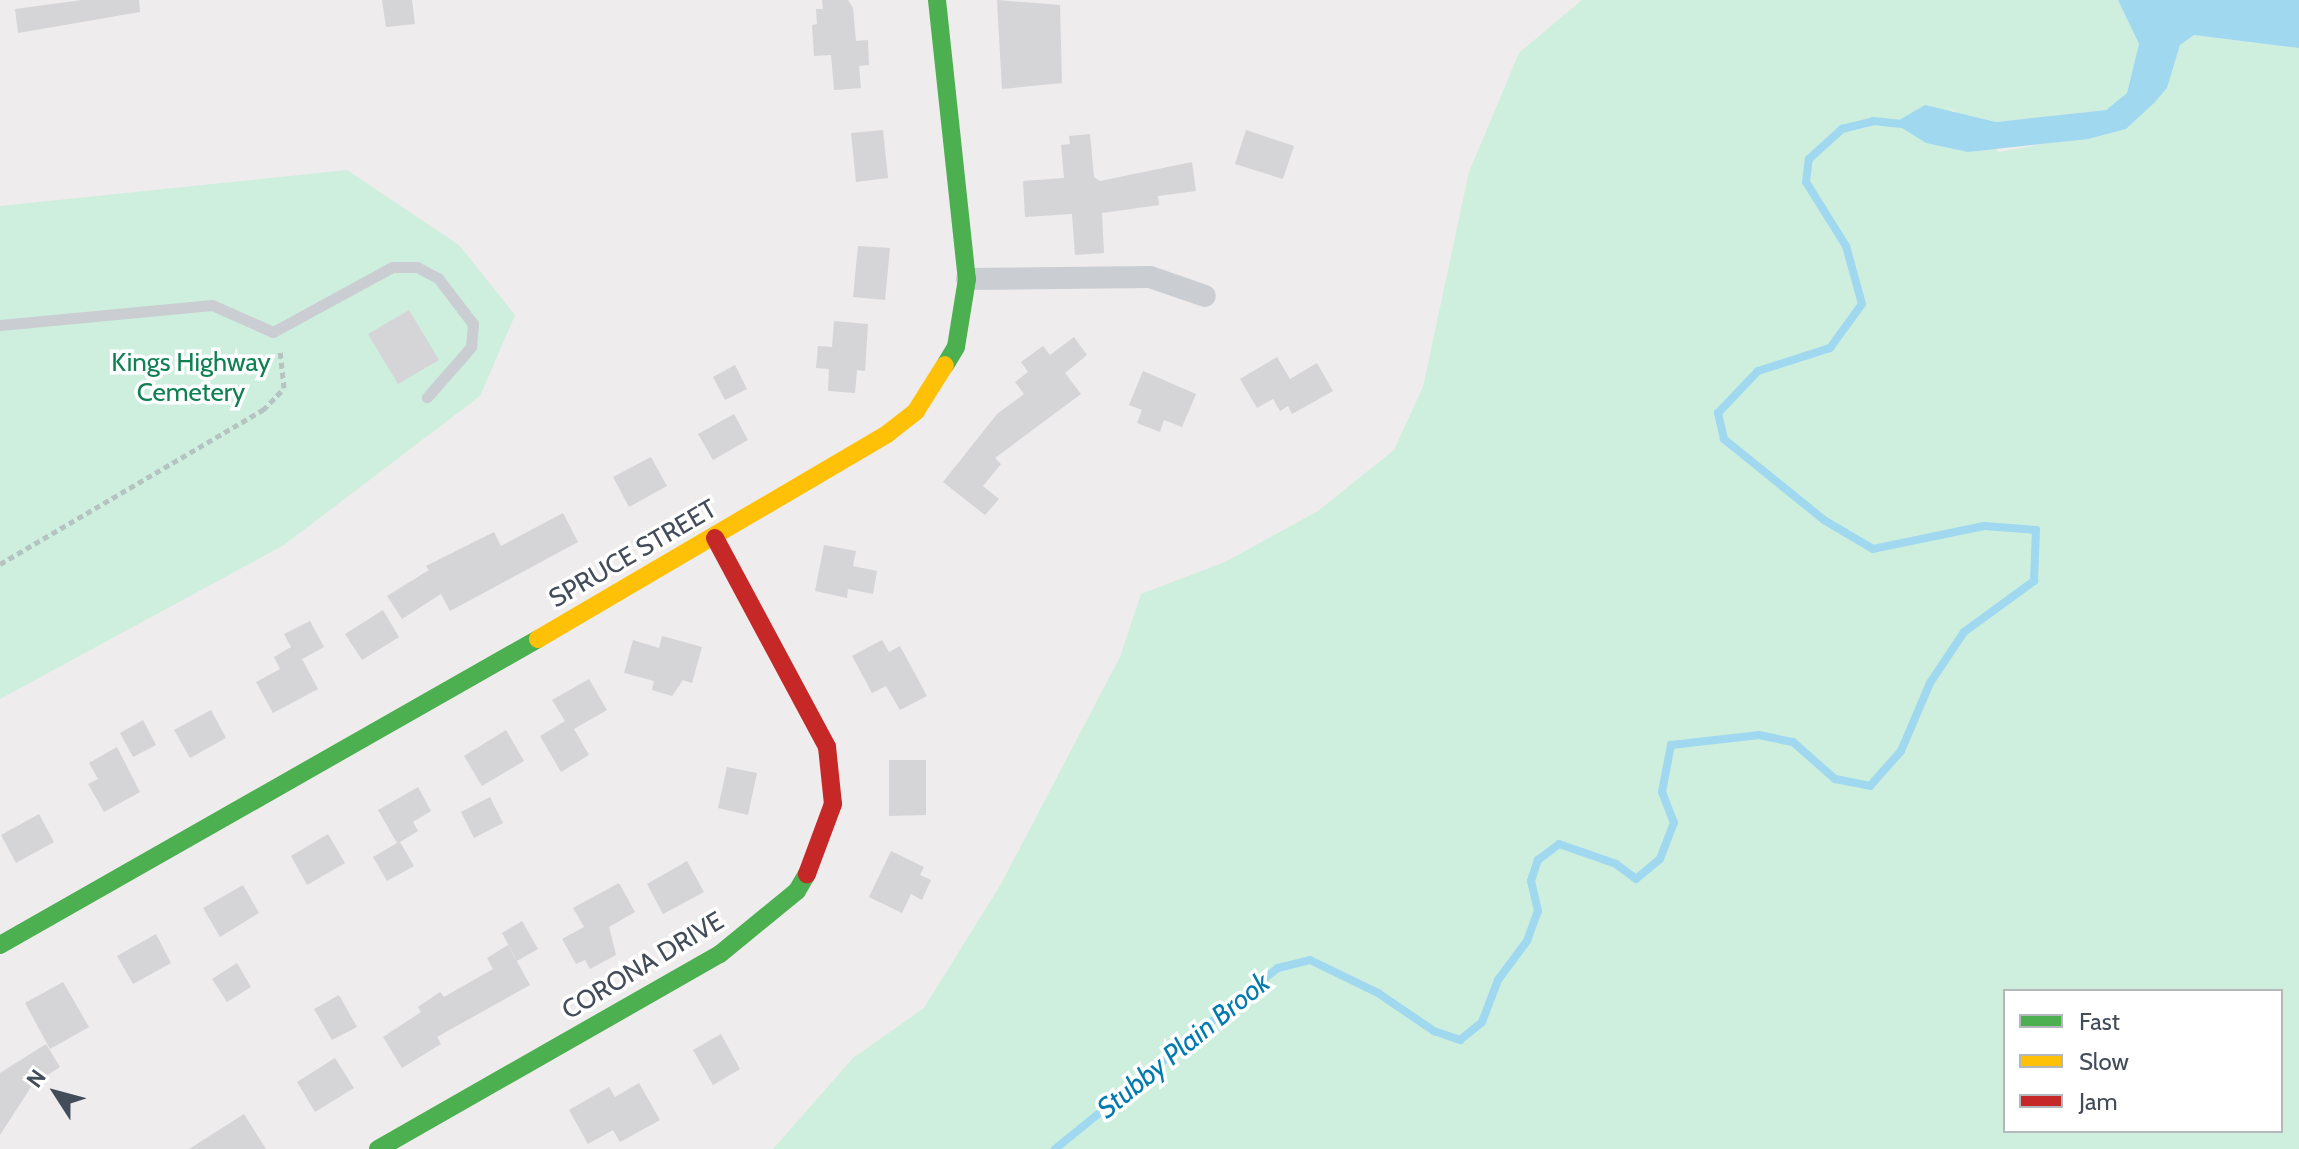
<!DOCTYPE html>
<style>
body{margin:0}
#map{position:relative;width:2299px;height:1149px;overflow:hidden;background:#eeecec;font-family:Cabin,sans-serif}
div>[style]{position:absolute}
.green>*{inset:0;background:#ceefde}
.water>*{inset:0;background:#a0d8f0}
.stream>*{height:8px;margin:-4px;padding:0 4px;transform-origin:4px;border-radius:4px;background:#a0d8f0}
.building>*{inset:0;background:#d5d4d7}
.path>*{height:5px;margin-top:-2.5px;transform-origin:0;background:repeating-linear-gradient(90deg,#b5c3c1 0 6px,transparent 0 10px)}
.lane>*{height:11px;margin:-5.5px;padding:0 5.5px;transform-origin:5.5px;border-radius:5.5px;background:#cacdd1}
.street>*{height:22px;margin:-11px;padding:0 11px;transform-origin:11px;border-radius:11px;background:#cacdd1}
.fast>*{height:18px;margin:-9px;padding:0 9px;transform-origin:9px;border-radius:9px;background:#4caf50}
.slow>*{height:18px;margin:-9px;padding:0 9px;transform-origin:9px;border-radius:9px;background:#ffc107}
.jam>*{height:18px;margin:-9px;padding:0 9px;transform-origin:9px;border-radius:9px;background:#c62828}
span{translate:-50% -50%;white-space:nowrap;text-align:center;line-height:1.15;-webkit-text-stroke:7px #fff;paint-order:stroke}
.park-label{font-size:26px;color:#0f8052}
.street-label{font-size:26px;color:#434d5a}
.water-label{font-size:28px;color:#017baf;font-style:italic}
.legend{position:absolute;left:2003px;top:989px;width:280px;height:144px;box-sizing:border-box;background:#fff;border:2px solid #b4b8bd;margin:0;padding:10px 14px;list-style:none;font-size:24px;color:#434d5a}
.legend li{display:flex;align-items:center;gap:16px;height:40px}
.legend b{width:40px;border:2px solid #b4b8bd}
.north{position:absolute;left:16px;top:1053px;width:80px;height:80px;-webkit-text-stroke:6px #fff;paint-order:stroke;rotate:306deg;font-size:22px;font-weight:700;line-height:32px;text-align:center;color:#434d5a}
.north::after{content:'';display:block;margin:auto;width:28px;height:36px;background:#434d5a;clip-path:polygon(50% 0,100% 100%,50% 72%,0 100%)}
</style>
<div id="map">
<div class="green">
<i style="clip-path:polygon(evenodd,1582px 0,2118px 0,2139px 44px,2127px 93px,2106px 110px,1996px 122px,1970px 120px,1947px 107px,1999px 152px,2126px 129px,2167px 88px,2180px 45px,2194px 35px,2299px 48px,2299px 1149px,773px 1149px,853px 1058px,924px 1008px,1001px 884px,1120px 657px,1141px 594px,1225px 562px,1318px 511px,1394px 450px,1423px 387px,1469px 172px,1519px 53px,1582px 0,2005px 991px,2281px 991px,2281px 1131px,2005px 1131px,2005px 991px)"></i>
<i style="clip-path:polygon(347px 170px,459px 245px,515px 315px,480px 396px,284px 545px,0 699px,0 206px)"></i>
</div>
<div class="water">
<i style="clip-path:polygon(2118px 0,2299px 0,2299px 48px,2194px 35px,2180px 45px,2167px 88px,2154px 103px,2126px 129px,2088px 139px,1968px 152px,1926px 143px,1894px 123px,1925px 105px,1996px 122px,2106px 110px,2127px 93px,2139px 44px)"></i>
</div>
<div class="stream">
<i style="left:1055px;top:1149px;width:287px;rotate:-39.1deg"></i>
<i style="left:1278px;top:968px;width:33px;rotate:-14deg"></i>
<i style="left:1310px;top:960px;width:76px;rotate:25.9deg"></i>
<i style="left:1378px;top:993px;width:68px;rotate:34.2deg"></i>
<i style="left:1434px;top:1031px;width:28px;rotate:19deg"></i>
<i style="left:1460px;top:1040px;width:28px;rotate:-39deg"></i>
<i style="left:1482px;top:1022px;width:45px;rotate:-69.1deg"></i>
<i style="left:1498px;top:980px;width:49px;rotate:-53.4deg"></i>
<i style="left:1527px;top:941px;width:32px;rotate:-70deg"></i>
<i style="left:1538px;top:911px;width:31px;rotate:-103deg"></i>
<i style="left:1531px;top:881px;width:22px;rotate:-72deg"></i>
<i style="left:1538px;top:860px;width:26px;rotate:-37deg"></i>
<i style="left:1559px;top:844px;width:60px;rotate:19.3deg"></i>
<i style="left:1616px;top:864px;width:25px;rotate:37deg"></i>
<i style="left:1636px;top:879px;width:31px;rotate:-40deg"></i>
<i style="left:1660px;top:859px;width:39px;rotate:-69deg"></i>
<i style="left:1674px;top:823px;width:33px;rotate:-111deg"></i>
<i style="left:1662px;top:792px;width:48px;rotate:-79.2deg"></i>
<i style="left:1671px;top:745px;width:89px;rotate:-6.5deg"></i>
<i style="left:1759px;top:735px;width:35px;rotate:12deg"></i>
<i style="left:1793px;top:742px;width:56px;rotate:41.4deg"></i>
<i style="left:1835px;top:779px;width:36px;rotate:11deg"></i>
<i style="left:1870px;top:786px;width:47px;rotate:-48.5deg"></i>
<i style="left:1901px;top:751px;width:74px;rotate:-66.9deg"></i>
<i style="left:1930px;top:683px;width:61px;rotate:-56.3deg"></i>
<i style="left:1964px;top:632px;width:87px;rotate:-36.1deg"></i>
<i style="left:2034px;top:581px;width:51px;rotate:-87.8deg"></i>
<i style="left:2036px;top:530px;width:52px;rotate:-175.6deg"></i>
<i style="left:1984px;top:526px;width:113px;rotate:168.3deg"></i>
<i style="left:1873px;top:549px;width:57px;rotate:-149.4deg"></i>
<i style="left:1824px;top:520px;width:129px;rotate:-141deg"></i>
<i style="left:1724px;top:439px;width:27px;rotate:-103deg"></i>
<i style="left:1718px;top:413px;width:58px;rotate:-46.4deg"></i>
<i style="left:1758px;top:371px;width:76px;rotate:-17.7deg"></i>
<i style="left:1830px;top:348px;width:54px;rotate:-54deg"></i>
<i style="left:1862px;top:304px;width:60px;rotate:-105.4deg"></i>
<i style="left:1846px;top:246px;width:75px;rotate:-122deg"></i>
<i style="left:1806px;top:182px;width:23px;rotate:-83deg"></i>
<i style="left:1809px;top:159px;width:45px;rotate:-42.3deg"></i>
<i style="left:1842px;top:129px;width:32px;rotate:-14deg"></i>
<i style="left:1873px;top:121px;width:31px;rotate:6deg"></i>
</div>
<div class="building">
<i style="clip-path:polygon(82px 0,139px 0,140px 12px,18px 33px,15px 9px)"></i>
<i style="clip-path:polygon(382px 0,412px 0,415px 24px,386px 27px)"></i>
<i style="clip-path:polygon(822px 0,848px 0,853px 8px,856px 41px,868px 40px,869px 65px,859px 66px,861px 88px,834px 90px,831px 55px,814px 56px,812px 25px,817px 24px,816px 9px,823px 9px)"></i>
<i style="clip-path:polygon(997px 0,1060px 5px,1062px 83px,1002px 89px)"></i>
<i style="clip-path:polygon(883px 130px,888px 178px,856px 182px,851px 133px)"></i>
<i style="clip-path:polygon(1246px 130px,1294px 146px,1283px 179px,1235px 164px)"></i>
<i style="clip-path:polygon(1090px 134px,1094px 177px,1100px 181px,1192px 162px,1196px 191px,1158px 196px,1159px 205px,1102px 213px,1104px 253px,1075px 255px,1072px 214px,1025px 217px,1023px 181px,1064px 178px,1061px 145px,1070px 144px,1069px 136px)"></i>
<i style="clip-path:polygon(858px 246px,890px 248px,885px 300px,853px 297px)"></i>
<i style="clip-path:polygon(409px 310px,439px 360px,398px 384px,368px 334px)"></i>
<i style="clip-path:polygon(834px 321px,868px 324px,865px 371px,857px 370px,855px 393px,828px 391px,829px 369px,816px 368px,818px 346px,832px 347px)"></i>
<i style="clip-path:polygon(1074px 337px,1087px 355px,1065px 373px,1081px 394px,995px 458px,1001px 464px,983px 486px,999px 499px,985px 515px,943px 482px,997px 414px,1024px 394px,1015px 382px,1028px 372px,1021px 362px,1043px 346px,1050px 355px)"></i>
<i style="clip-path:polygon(1277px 357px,1290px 379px,1317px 363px,1333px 391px,1292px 414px,1288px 406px,1280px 411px,1273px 399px,1257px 408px,1240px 379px)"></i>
<i style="clip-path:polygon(735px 365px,747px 389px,725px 400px,713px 377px)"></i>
<i style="clip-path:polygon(1143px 371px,1196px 394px,1182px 427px,1164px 420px,1160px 432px,1137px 423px,1142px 410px,1129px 405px)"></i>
<i style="clip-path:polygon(734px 414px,748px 440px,713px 460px,698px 434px)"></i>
<i style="clip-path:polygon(651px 457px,667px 486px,629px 507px,613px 477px)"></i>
<i style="clip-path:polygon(563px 513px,578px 542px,450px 611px,441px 594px,402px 619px,387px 596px,429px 570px,426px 566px,494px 532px,501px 546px)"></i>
<i style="clip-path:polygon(824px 545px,856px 551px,853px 566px,877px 571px,873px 594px,848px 589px,847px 598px,815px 591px)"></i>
<i style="clip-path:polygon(383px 610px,399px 637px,362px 660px,345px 634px)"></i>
<i style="clip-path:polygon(310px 621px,324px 647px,302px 659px,318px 689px,273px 713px,256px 682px,280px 669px,274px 657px,291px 647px,284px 634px)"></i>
<i style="clip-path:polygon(662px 636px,702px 647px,692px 683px,683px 680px,672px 696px,652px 690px,654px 681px,624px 673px,633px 640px,659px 648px)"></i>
<i style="clip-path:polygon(882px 640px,889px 652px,900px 646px,927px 696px,900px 710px,886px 686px,872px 693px,852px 656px)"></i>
<i style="clip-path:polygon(589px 679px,607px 710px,574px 729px,589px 755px,561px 772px,540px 736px,565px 721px,552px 700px)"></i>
<i style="clip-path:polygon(211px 710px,226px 738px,190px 758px,174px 730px)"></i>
<i style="clip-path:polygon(143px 720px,156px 745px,133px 757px,120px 733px)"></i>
<i style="clip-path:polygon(506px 730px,524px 761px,482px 786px,464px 756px)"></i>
<i style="clip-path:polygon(117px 747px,140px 792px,104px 812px,88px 784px,98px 779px,89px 763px)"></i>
<i style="clip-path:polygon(889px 760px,926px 760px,926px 815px,889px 816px)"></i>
<i style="clip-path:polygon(727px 767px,757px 773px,748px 815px,718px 808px)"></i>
<i style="clip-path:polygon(418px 787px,431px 811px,413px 822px,418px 831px,400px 842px,414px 866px,387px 881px,373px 857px,397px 843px,378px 810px)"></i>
<i style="clip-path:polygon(490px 797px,503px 823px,474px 838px,461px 812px)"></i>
<i style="clip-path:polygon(39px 814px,54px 842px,16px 863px,1px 835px)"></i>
<i style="clip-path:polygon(328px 834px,345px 863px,307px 885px,291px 856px)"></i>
<i style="clip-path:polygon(891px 851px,924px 867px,920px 875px,931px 880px,922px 900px,911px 894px,902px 913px,869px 897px)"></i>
<i style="clip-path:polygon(687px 861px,704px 892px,663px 914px,647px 884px)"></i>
<i style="clip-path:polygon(619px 883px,635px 912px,609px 927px,616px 955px,590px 969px,585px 960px,576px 964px,562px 939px,584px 927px,573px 908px)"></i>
<i style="clip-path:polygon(243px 885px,259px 913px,220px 937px,203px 908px)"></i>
<i style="clip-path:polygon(522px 921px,538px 949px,517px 961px,502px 933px)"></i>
<i style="clip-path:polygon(156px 934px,171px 963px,133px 984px,117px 956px)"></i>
<i style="clip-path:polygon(508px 945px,530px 985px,437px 1037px,441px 1044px,402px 1068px,383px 1037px,421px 1012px,418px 1007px,440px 992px,444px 997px,493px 969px,487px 958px)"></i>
<i style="clip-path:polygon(237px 963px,251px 987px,227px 1002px,212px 979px)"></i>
<i style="clip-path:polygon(63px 982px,89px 1027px,50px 1049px,25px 1003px)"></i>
<i style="clip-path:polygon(339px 995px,357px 1027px,332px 1040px,314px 1009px)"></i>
<i style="clip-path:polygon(721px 1034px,740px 1069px,713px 1085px,693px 1050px)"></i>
<i style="clip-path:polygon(46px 1044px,60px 1067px,33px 1084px,0 1135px,0 1073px)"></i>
<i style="clip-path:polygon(335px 1058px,354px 1088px,315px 1112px,297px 1082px)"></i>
<i style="clip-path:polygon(639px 1083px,660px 1120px,620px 1142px,613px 1130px,588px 1144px,569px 1110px,609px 1087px,615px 1097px)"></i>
<i style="clip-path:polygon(244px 1114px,266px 1149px,189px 1149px)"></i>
</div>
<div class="path">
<i style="left:0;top:564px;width:305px;rotate:-30.4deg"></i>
<i style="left:263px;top:410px;width:30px;rotate:-46deg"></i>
<i style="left:284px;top:388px;width:39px;rotate:-96deg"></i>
</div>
<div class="lane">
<i style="left:0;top:325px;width:213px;rotate:-5.4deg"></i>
<i style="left:212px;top:305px;width:67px;rotate:23.9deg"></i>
<i style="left:273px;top:332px;width:136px;rotate:-28.6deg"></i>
<i style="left:392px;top:267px;width:25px"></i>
<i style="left:417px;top:267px;width:24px;rotate:28deg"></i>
<i style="left:438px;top:278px;width:58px;rotate:52.7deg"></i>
<i style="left:473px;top:324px;width:23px;rotate:95deg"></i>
<i style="left:471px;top:347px;width:67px;rotate:131.3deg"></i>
</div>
<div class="street">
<i style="left:967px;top:279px;width:183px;rotate:-0.6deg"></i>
<i style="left:1150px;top:277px;width:58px;rotate:19.1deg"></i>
</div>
<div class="fast">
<i style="left:937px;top:0;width:281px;rotate:83.9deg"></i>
<i style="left:967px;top:279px;width:69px;rotate:99.2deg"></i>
<i style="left:956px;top:347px;width:21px;rotate:121deg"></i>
<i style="left:0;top:945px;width:619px;rotate:-29.63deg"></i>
<i style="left:378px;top:1149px;width:394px;rotate:-29.7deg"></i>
<i style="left:720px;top:954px;width:99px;rotate:-39.3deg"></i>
<i style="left:797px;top:891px;width:20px;rotate:-60deg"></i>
</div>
<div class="slow">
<i style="left:538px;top:639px;width:405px;rotate:-30.4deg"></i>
<i style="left:887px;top:434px;width:37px;rotate:-38deg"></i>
<i style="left:916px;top:411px;width:54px;rotate:-57.8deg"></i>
</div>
<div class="jam">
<i style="left:715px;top:538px;width:237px;rotate:61.8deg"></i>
<i style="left:827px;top:747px;width:57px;rotate:84deg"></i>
<i style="left:833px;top:804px;width:75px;rotate:110.4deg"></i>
</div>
<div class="park-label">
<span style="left:191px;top:378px">Kings Highway<br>Cemetery</span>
</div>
<div class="street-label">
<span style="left:633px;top:554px;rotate:-30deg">SPRUCE STREET</span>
<span style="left:643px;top:966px;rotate:-31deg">CORONA DRIVE</span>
</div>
<div class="water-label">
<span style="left:1183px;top:1045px;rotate:-39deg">Stubby Plain Brook</span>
</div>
<ul class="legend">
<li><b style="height:10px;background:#4caf50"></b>Fast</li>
<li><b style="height:10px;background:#ffc107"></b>Slow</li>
<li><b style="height:10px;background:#c62828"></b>Jam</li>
</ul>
<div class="north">N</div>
</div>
